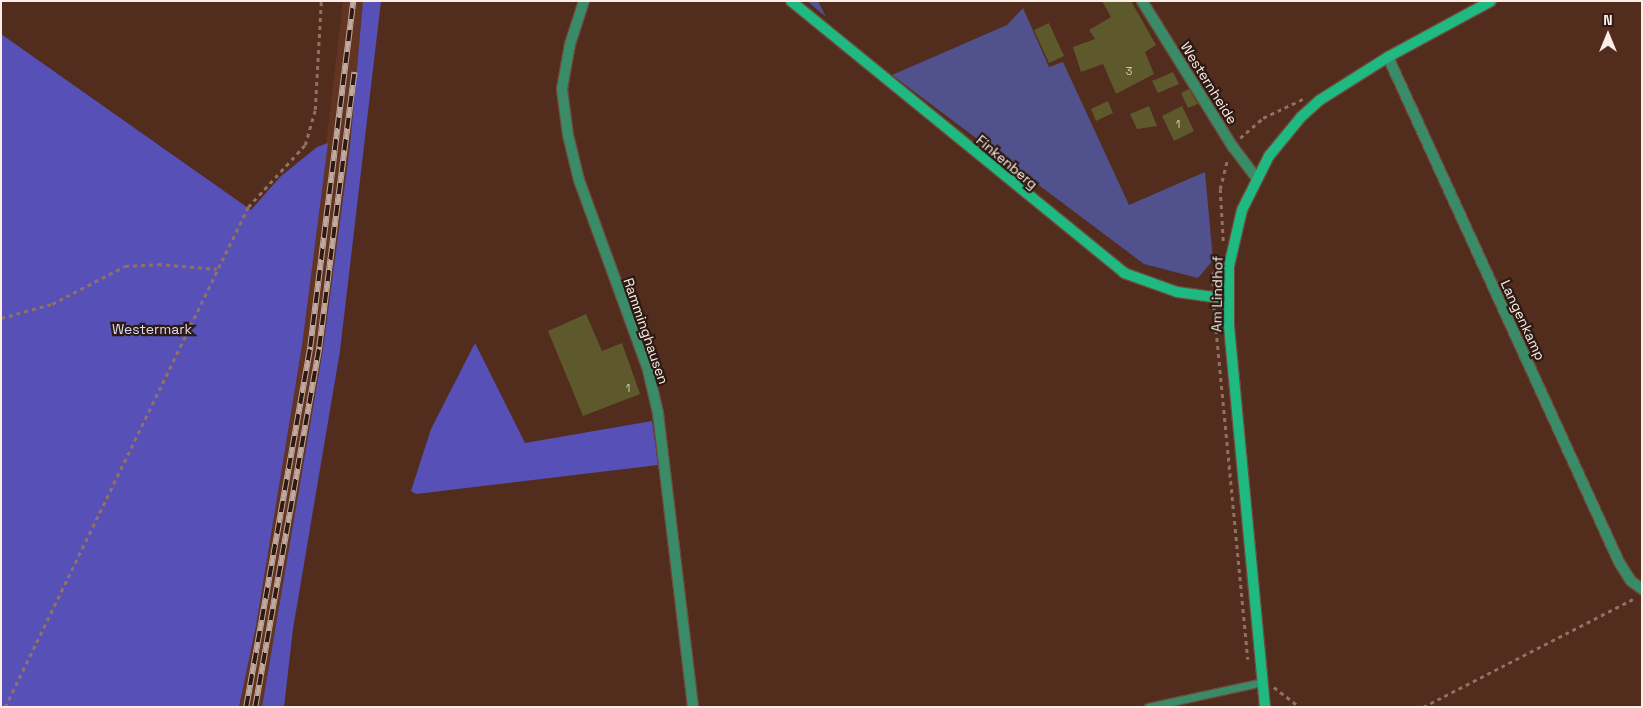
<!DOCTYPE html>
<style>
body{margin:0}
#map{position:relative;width:1643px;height:708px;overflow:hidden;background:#522c1d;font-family:"Space Grotesk",sans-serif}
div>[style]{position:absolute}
.built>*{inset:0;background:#623422}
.green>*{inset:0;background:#51518e}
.forest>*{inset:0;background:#5650b7}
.building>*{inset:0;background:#5e582d}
.path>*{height:2.5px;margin-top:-1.25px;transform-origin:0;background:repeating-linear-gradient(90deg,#8f7165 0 4px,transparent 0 8px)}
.roads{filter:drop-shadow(1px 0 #6d4b3d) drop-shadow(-1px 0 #6d4b3d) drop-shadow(0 1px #6d4b3d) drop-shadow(0 -1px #6d4b3d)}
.lane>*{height:7px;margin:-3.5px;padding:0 3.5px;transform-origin:3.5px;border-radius:3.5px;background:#3a8b67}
.street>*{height:10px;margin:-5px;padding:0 5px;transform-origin:5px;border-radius:5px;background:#3a8b67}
.secondary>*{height:10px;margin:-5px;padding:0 5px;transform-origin:5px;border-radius:5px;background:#1fba81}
.rail>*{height:5.5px;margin-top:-2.75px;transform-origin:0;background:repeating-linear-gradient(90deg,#2c1a13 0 11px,#c0a99f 0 22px);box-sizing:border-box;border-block:1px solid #c0a99f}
span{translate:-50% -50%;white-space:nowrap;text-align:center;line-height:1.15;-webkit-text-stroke:4.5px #2c1a13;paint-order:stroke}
.number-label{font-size:11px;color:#d4c8b8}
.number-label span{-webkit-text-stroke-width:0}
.street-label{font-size:14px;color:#fcede7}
.park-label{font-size:14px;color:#d9dbf7}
.frame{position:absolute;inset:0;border:2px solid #fcede7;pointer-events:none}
.north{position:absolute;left:1583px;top:10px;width:50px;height:50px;-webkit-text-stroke:4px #2c1a13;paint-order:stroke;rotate:0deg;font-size:14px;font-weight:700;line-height:20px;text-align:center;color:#fcede7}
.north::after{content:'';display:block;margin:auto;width:18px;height:22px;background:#fcede7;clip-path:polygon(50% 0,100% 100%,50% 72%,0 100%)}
</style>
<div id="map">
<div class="built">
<i style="clip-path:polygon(343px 1px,363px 1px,350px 146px,323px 349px,262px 707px,239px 707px,256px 626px,302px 346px)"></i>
</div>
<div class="green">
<i style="clip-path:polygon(807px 1px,818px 1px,826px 17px)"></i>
<i style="clip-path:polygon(1023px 8px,1049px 67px,1063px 62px,1129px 205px,1205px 172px,1213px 260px,1198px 278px,1144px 264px,892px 75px,1007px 25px)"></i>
</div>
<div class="forest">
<i style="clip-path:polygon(363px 1px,381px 1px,340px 351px,293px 629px,284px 707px,262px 707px,323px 349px,350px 146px)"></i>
<i style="clip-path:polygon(1px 34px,251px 210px,280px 177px,317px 147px,328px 143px,302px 346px,256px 626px,239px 707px,1px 707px)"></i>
<i style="clip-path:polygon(475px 343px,525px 443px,652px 421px,658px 465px,416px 494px,411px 491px,431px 429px)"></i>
</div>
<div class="building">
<i style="clip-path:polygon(1102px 1px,1131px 1px,1156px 45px,1145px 52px,1154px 74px,1116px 94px,1103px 64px,1081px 72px,1073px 47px,1095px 39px,1089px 30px,1111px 17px)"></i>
<i style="clip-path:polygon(1049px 23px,1064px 56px,1049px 63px,1034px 30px)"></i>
<i style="clip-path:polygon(1173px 72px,1179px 84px,1158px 93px,1152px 81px)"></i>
<i style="clip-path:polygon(1189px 89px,1198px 104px,1188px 108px,1181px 93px)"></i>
<i style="clip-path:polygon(1108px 101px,1113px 113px,1096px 121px,1091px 109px)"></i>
<i style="clip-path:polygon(1149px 106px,1157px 126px,1137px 129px,1130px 114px)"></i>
<i style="clip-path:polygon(1182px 106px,1194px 131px,1174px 141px,1162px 116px)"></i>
<i style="clip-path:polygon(586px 314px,602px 351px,622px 343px,640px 394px,583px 416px,548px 331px)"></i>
</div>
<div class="path">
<i style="left:1240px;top:138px;width:30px;rotate:-41deg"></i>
<i style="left:1263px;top:118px;width:47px;rotate:-25.5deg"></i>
<i style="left:1223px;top:241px;width:52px;rotate:-93.3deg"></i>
<i style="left:1220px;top:189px;width:32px;rotate:-76deg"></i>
<i style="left:1213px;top:286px;width:11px;rotate:-95deg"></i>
<i style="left:1212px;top:275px;width:11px;rotate:-56deg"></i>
<i style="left:1214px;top:306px;width:355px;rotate:84.5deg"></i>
<i style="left:1px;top:318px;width:53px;rotate:-15.4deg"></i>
<i style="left:52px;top:304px;width:82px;rotate:-27.5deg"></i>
<i style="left:125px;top:266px;width:33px;rotate:-3deg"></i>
<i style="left:158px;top:264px;width:59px;rotate:4.8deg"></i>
<i style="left:1274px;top:687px;width:33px;rotate:38deg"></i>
<i style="left:5px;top:707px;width:556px;rotate:-64.08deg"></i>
<i style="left:248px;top:207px;width:84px;rotate:-47.4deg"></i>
<i style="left:305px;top:145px;width:36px;rotate:-74deg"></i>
<i style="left:315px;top:110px;width:109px;rotate:-86.8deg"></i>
<i style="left:1423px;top:707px;width:238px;rotate:-27.2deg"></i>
</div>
<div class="roads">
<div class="lane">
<i style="left:1148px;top:707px;width:118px;rotate:-12.3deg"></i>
</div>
<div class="street">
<i style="left:584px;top:1px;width:45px;rotate:108deg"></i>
<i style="left:570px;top:44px;width:46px;rotate:100.1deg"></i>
<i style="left:562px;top:89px;width:46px;rotate:82.6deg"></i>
<i style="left:568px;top:135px;width:46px;rotate:76.3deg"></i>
<i style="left:579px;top:180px;width:202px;rotate:70deg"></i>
<i style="left:648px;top:370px;width:44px;rotate:76.9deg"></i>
<i style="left:658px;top:413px;width:296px;rotate:83.2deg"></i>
<i style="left:1142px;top:1px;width:172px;rotate:58.1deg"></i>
<i style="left:1233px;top:147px;width:38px;rotate:53deg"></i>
<i style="left:1388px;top:57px;width:555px;rotate:65.42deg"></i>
<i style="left:1619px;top:562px;width:22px;rotate:58deg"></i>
<i style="left:1631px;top:581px;width:14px;rotate:36deg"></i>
</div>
<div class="secondary">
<i style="left:791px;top:1px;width:430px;rotate:39.2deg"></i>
<i style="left:1124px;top:273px;width:56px;rotate:19.7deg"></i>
<i style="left:1177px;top:292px;width:51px;rotate:7.8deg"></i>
<i style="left:1265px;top:707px;width:383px;rotate:-95.4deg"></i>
<i style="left:1229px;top:326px;width:60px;rotate:-90deg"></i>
<i style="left:1229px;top:266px;width:57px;rotate:-76.9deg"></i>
<i style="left:1242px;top:210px;width:60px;rotate:-63.4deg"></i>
<i style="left:1269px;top:156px;width:50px;rotate:-50.6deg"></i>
<i style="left:1301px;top:117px;width:25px;rotate:-42deg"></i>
<i style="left:1320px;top:100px;width:80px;rotate:-32.3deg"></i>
<i style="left:1388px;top:57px;width:117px;rotate:-28.5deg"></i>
</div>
</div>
<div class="rail">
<i style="left:246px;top:707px;width:366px;rotate:-79.9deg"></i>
<i style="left:310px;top:347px;width:349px;rotate:-82.9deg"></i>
<i style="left:255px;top:707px;width:366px;rotate:-79.9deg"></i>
<i style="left:319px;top:347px;width:277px;rotate:-82.7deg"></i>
</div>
<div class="number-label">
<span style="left:1129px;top:71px">3</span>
<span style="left:1178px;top:124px">1</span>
<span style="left:628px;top:388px">1</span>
</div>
<div class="street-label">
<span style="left:1209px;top:83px;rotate:58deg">Westernheide</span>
<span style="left:1007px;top:162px;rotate:40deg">Finkenberg</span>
<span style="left:1217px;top:294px;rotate:-89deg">Am Lindhof</span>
<span style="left:1523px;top:320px;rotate:65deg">Langenkamp</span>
<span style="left:646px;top:331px;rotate:71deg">Ramminghausen</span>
</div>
<div class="park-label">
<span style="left:152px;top:329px">Westermark</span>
</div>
<div class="frame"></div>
<div class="north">N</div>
</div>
